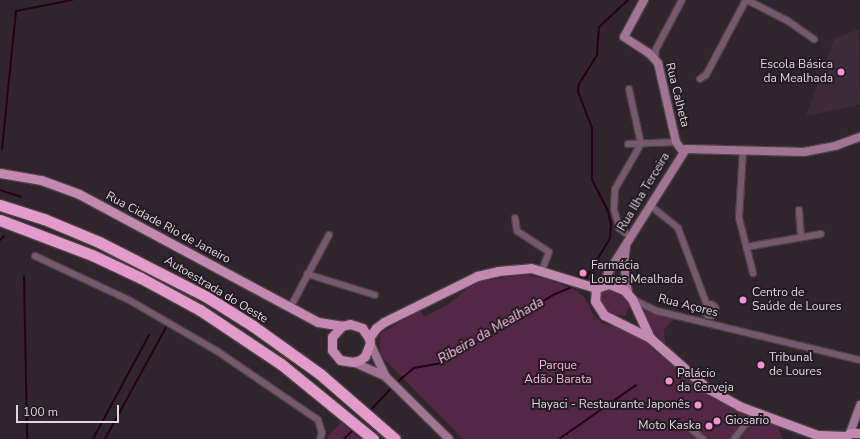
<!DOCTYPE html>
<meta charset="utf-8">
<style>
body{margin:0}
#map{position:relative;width:860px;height:439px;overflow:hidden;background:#2f252b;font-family:"Nunito Sans",sans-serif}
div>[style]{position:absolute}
.built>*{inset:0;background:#3d2c37}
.green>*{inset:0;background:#542746}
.stream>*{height:2px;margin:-1px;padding:0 1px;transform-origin:1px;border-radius:1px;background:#24001a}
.roads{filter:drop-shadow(1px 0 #4b4147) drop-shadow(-1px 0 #4b4147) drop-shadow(0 1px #4b4147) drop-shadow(0 -1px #4b4147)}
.street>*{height:6px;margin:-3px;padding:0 3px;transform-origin:3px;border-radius:3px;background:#76596c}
.street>.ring{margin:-3px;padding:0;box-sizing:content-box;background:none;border:6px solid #76596c;border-radius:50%}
.secondary>*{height:8px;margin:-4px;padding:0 4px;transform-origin:4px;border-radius:4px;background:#a27493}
.primary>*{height:9px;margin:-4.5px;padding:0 4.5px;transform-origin:4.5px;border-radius:4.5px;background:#c489b0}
.highway>*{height:11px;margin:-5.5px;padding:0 5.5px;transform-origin:5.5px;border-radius:5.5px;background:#e39bcb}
.dots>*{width:11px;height:11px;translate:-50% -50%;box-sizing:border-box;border:2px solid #251b22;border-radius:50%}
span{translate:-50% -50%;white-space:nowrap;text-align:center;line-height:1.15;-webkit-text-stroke:4px #251b22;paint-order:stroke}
.poi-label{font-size:12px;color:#ded7db}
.right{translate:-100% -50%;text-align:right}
.left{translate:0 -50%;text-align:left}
.street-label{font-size:12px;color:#ded7db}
.park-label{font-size:12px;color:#fdb1e3}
.water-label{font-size:13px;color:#ffc5eb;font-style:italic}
.scale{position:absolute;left:16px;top:405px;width:103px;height:18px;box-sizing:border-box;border:2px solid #ded7db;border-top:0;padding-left:5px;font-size:12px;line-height:14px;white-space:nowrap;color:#ded7db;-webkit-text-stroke:3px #251b22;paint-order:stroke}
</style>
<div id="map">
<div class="built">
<i style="clip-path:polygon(859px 29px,860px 105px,806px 116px,834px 39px)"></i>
</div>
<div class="green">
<i style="clip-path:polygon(524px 275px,546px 279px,577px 291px,585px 298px,594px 316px,602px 323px,635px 334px,710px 397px,743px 414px,778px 426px,782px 439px,463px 439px,389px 364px,380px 354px,380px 334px,420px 310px,424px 317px,449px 304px,475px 282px)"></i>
<i style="clip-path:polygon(610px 288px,621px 291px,626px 297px,630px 305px,625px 316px,609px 314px,600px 304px,599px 296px,602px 290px)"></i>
<i style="clip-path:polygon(645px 308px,676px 317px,664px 329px,665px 344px,650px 327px,645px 317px)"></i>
<i style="clip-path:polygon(341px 422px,360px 439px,326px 439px)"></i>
</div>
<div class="stream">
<i style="left:2px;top:149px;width:139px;rotate:-84.2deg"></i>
<i style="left:16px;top:11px;width:57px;rotate:-11.1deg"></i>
<i style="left:0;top:190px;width:22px;rotate:18deg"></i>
<i style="left:0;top:240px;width:6px;rotate:-45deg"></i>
<i style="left:24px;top:276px;width:163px;rotate:88.9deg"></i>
<i style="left:585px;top:280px;width:49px;rotate:-59.2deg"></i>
<i style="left:610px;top:238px;width:14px;rotate:-86deg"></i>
<i style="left:611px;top:224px;width:13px;rotate:-103deg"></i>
<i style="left:608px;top:211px;width:36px;rotate:-117deg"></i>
<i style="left:592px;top:179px;width:51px;rotate:-90deg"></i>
<i style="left:592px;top:128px;width:40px;rotate:-111deg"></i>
<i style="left:578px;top:91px;width:7px;rotate:-82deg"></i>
<i style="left:579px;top:84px;width:34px;rotate:-58deg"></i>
<i style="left:597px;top:55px;width:28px;rotate:-86deg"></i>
<i style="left:599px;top:27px;width:40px;rotate:-43deg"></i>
<i style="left:396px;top:383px;width:23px;rotate:-40deg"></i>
<i style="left:414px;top:368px;width:27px;rotate:-10deg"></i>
<i style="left:441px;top:363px;width:133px;rotate:-31.2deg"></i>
<i style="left:555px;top:294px;width:16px;rotate:-22deg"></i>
<i style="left:369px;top:412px;width:35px;rotate:-47deg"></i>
<i style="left:93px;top:439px;width:118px;rotate:-61.7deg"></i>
<i style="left:105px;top:439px;width:131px;rotate:-61.3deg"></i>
<i style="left:344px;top:439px;width:14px;rotate:-45deg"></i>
<i style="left:559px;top:439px;width:94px;rotate:-35deg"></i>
</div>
<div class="roads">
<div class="street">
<i style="left:747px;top:0;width:46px;rotate:27.1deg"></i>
<i style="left:788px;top:21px;width:32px;rotate:35deg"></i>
<i style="left:655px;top:59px;width:10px;rotate:-84deg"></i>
<i style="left:656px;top:49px;width:55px;rotate:-62deg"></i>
<i style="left:700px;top:79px;width:7px;rotate:-34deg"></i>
<i style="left:706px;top:75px;width:85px;rotate:-61.9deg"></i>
<i style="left:629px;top:89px;width:56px;rotate:77.7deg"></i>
<i style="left:641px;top:144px;width:52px;rotate:120deg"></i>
<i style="left:615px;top:189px;width:20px;rotate:93deg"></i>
<i style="left:614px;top:209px;width:20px;rotate:75deg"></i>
<i style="left:619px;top:228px;width:15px;rotate:37deg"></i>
<i style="left:628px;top:144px;width:48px;rotate:-2.4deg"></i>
<i style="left:743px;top:150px;width:68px;rotate:93.4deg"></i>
<i style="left:739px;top:218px;width:57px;rotate:75.7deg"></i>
<i style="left:651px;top:206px;width:35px;rotate:39deg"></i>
<i style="left:678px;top:228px;width:82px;rotate:69.4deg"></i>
<i style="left:799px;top:210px;width:26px;rotate:86deg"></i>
<i style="left:515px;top:218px;width:13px;rotate:81deg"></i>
<i style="left:517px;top:231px;width:38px;rotate:33deg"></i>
<i style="left:549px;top:252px;width:19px;rotate:111deg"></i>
<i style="left:746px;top:247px;width:76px;rotate:-9.8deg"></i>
<i style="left:35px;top:256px;width:104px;rotate:25.1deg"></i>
<i style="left:129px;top:300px;width:102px;rotate:30.1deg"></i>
<i style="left:217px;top:351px;width:122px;rotate:34.3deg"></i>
<i style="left:318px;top:420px;width:14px;rotate:73deg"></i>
<i style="left:322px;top:433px;width:6px;rotate:108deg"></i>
<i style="left:307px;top:274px;width:71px;rotate:17.2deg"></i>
<i style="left:632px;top:299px;width:28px;rotate:26deg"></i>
<i style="left:657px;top:311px;width:209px;rotate:13.6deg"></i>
<i class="ring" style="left:704px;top:304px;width:6px;height:6px"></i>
<i style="left:290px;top:308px;width:83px;rotate:-61.9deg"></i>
<i style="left:692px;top:430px;width:14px;rotate:39deg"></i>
<i style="left:734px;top:439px;width:33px;rotate:-52deg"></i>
</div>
<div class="secondary">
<i style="left:644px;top:0;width:42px;rotate:118.4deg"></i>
<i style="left:624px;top:37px;width:30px;rotate:33deg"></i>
<i style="left:649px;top:53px;width:13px;rotate:48deg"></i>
<i style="left:658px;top:63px;width:81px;rotate:77.2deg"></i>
<i style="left:676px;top:142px;width:12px;rotate:55deg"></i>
<i style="left:626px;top:247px;width:17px;rotate:97deg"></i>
<i style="left:624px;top:264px;width:30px;rotate:82deg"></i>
<i style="left:604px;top:284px;width:12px;rotate:-70deg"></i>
<i style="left:608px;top:273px;width:146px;rotate:-57.8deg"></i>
<i style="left:686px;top:149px;width:118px;rotate:1.5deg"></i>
<i style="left:804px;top:152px;width:32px;rotate:-11deg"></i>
<i style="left:835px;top:146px;width:27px;rotate:-20deg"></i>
<i style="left:370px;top:343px;width:38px;rotate:65deg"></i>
<i style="left:353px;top:362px;width:36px;rotate:24deg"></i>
<i style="left:386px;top:377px;width:88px;rotate:44.5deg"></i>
<i style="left:850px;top:433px;width:30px;rotate:-70deg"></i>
</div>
<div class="primary">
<i style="left:0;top:173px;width:42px;rotate:9.7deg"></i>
<i style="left:41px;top:180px;width:40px;rotate:20.2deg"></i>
<i style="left:79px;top:194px;width:271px;rotate:28.2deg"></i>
<i style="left:318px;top:322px;width:24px;rotate:9deg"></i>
<i style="left:342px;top:326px;width:8px;rotate:-14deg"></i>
<i style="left:350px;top:324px;width:13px;rotate:18deg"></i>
<i style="left:362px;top:328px;width:12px;rotate:55deg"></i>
<i style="left:369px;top:338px;width:5px;rotate:79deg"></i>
<i style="left:370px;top:343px;width:14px;rotate:111deg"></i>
<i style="left:365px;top:356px;width:6px;rotate:141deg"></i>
<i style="left:360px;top:360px;width:7px;rotate:164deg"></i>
<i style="left:353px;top:362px;width:13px;rotate:-171deg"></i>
<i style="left:340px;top:360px;width:13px;rotate:-129deg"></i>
<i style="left:332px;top:350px;width:13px;rotate:-90deg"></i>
<i style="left:332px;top:337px;width:15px;rotate:-48deg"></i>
<i style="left:369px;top:338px;width:12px;rotate:-55deg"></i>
<i style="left:376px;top:328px;width:10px;rotate:-37deg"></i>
<i style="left:384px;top:322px;width:104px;rotate:-26.3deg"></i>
<i style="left:477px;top:276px;width:22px;rotate:-13deg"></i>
<i style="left:498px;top:271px;width:33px;rotate:-5deg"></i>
<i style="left:531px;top:268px;width:68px;rotate:17.1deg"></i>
<i style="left:650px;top:338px;width:43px;rotate:-114.8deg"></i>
<i style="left:632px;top:299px;width:12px;rotate:-132deg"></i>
<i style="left:624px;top:290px;width:16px;rotate:-158deg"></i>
<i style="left:609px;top:284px;width:14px;rotate:163deg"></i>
<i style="left:596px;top:288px;width:13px;rotate:94deg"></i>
<i style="left:595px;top:301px;width:17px;rotate:57deg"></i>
<i style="left:604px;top:315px;width:51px;rotate:26.6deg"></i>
<i style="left:650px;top:338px;width:76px;rotate:41.3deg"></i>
<i style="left:707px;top:388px;width:37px;rotate:29deg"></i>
<i style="left:739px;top:406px;width:95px;rotate:20.3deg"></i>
<i style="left:820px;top:435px;width:25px;rotate:2deg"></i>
<i style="left:843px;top:439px;width:9px;rotate:-41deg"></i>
<i style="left:850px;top:433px;width:10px"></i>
</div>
<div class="highway">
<i style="left:0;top:205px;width:46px;rotate:17.7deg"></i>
<i style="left:44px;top:219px;width:60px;rotate:22.7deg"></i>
<i style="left:99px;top:242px;width:121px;rotate:27deg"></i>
<i style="left:207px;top:297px;width:54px;rotate:32.2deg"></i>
<i style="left:253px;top:326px;width:82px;rotate:35.6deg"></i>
<i style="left:320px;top:374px;width:99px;rotate:40.9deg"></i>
<i style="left:0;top:220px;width:98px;rotate:20.8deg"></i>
<i style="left:92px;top:255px;width:54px;rotate:25.1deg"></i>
<i style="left:141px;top:278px;width:67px;rotate:28.5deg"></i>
<i style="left:200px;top:310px;width:97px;rotate:33.7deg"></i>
<i style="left:281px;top:364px;width:119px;rotate:39.2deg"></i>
</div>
</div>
<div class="dots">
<i style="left:841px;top:72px;background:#f391d5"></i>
<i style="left:583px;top:273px;background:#f391d5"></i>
<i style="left:743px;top:300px;background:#f391d5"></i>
<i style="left:761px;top:365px;background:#f391d5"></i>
<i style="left:669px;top:381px;background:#f391d5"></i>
<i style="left:698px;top:405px;background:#f391d5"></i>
<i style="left:717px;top:421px;background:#f391d5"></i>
<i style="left:709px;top:426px;background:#f391d5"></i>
</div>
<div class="poi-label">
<span class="right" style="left:833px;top:72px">Escola Básica<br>da Mealhada</span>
<span class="left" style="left:591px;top:273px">Farmácia<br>Loures Mealhada</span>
<span class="left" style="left:752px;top:300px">Centro de<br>Saúde de Loures</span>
<span class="left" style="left:769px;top:365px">Tribunal<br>de Loures</span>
<span class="left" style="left:677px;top:381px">Palácio<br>da Cerveja</span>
<span class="right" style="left:690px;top:405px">Hayaci - Restaurante Japonês</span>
<span class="left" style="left:725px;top:421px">Giosario</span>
<span class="right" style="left:701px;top:426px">Moto Kaska</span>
</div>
<div class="street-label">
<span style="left:677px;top:95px;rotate:76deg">Rua Calheta</span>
<span style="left:644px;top:192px;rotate:-59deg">Rua Ilha Terceira</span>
<span style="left:168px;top:228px;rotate:28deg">Rua Cidade Rio de Janeiro</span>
<span style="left:216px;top:290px;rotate:31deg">Autoestrada do Oeste</span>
<span style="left:688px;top:306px;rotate:14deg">Rua Açores</span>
</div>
<div class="park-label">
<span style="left:558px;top:373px">Parque<br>Adão Barata</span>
</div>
<div class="water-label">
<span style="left:491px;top:331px;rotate:-30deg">Ribeira da Mealhada</span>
</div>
<div class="scale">100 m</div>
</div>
